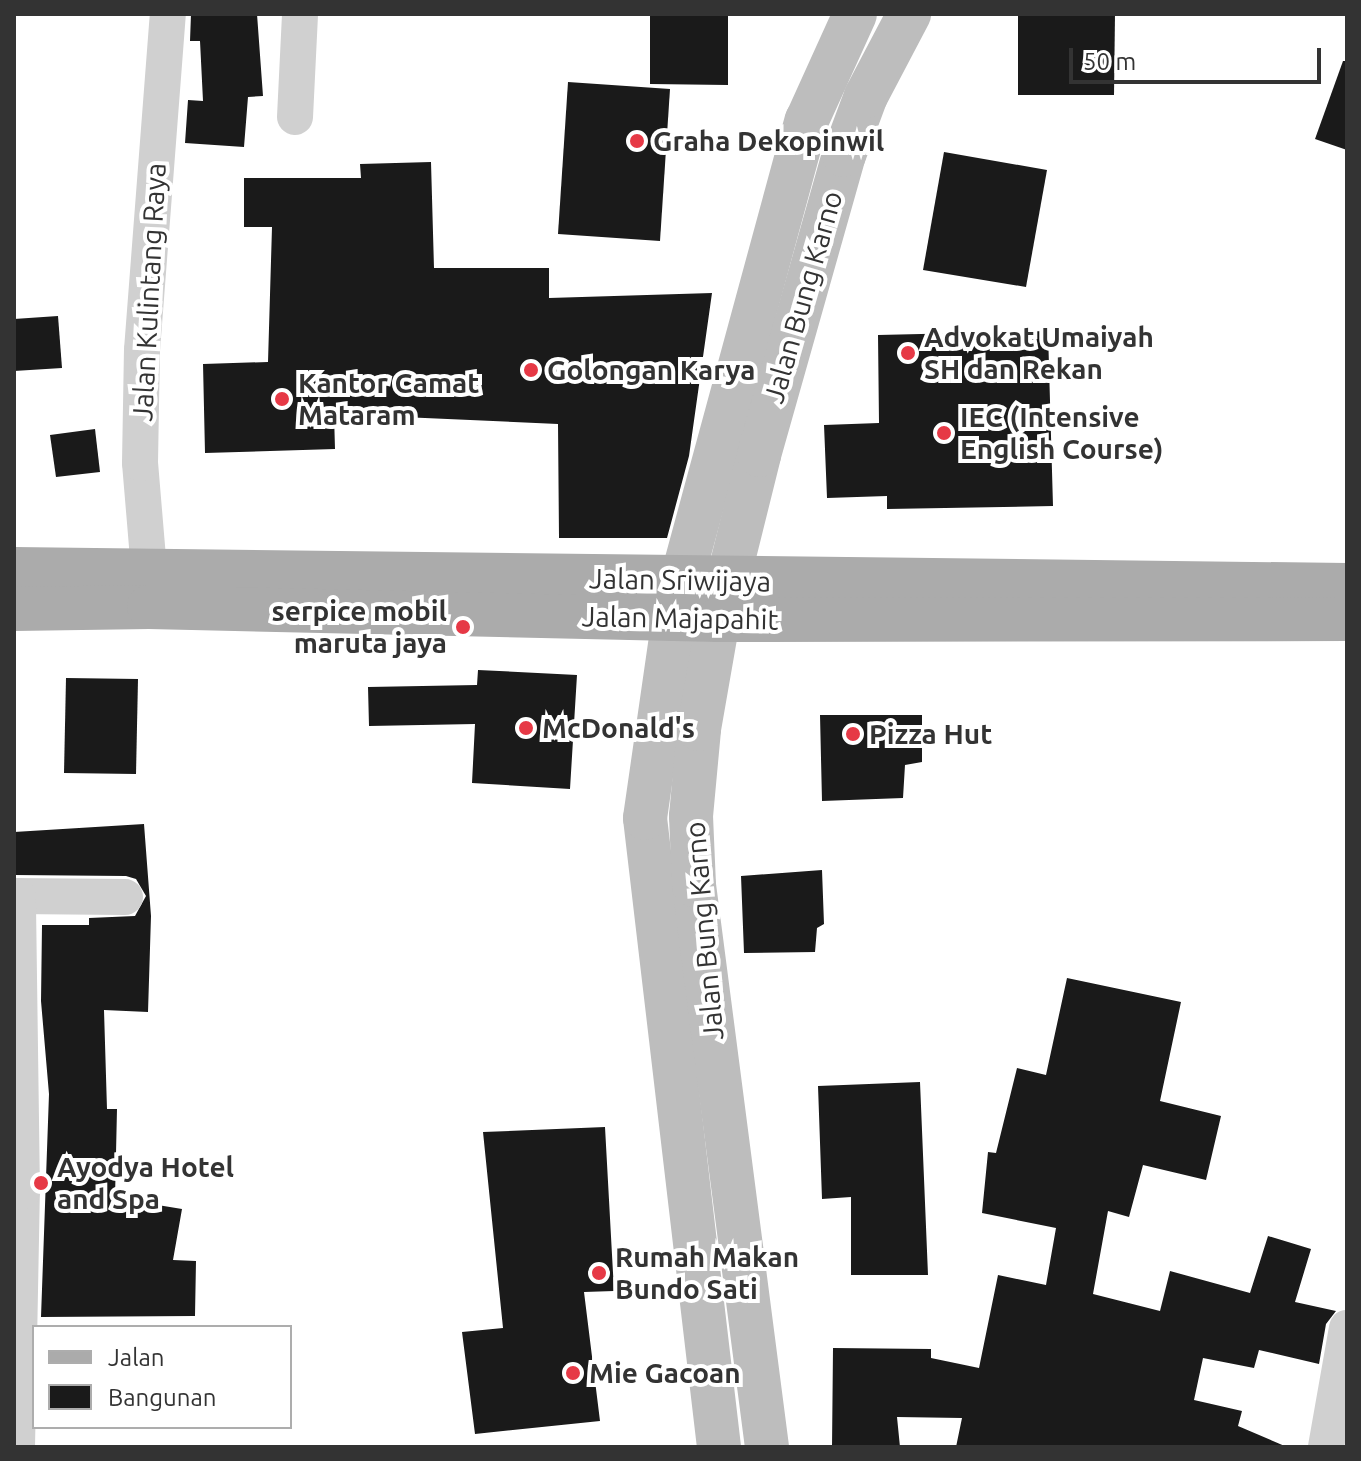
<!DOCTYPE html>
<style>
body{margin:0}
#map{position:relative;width:1361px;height:1461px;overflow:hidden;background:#fff;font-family:Ubuntu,sans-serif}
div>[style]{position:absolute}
.building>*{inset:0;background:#1a1a1a}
.street>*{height:36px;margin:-18px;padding:0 18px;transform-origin:18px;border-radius:18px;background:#d0d0d0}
.secondary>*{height:44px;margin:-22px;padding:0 22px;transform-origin:22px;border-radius:22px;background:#bdbdbd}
.primary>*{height:44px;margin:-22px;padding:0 22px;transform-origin:22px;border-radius:22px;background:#ababab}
.dots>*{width:22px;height:22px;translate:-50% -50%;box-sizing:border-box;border:4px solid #fff;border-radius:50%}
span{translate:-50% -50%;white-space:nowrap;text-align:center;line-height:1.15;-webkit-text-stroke:8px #fff;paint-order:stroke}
.poi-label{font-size:28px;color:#333;font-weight:700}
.left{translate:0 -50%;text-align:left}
.right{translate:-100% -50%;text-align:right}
.street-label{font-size:28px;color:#333}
.frame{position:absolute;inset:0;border:16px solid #333;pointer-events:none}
.legend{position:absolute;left:32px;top:1325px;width:260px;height:104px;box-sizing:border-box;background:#fff;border:2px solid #adadad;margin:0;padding:10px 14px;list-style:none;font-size:24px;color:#333}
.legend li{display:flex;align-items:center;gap:16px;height:40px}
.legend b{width:40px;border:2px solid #adadad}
.scale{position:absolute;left:1069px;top:48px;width:252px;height:36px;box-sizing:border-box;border:4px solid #333;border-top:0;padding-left:10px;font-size:24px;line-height:28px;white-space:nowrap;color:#333;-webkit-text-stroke:6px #fff;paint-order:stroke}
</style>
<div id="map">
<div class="building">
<i style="clip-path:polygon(191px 14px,257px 14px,263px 96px,248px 97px,244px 147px,185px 143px,188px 100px,203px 101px,200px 41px,190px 41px)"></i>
<i style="clip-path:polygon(650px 14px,728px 14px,728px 85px,650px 84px)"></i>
<i style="clip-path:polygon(1018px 14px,1115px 14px,1114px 95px,1018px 95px)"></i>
<i style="clip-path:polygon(1343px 61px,1347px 61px,1347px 150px,1315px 139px)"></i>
<i style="clip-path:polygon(568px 82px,670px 89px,660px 241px,558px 234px)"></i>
<i style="clip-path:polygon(944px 152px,1047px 170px,1026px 287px,923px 270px)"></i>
<i style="clip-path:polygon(431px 162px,434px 268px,549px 268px,549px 298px,712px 293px,689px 456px,667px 538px,559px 538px,558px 424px,334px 414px,335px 449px,205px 453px,203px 364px,268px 362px,272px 227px,244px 227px,244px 178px,361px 178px,360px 164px)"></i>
<i style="clip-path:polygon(58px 316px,62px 368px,14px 371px,14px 319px)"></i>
<i style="clip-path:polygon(1048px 331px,1053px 506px,887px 509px,887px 496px,827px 498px,824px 425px,879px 423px,878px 335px)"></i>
<i style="clip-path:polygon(95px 429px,100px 472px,56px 477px,50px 435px)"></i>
<i style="clip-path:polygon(478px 670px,577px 675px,570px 789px,472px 783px,475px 724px,369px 726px,368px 687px,477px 685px)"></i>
<i style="clip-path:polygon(66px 678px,138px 679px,136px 774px,64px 773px)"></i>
<i style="clip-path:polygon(820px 715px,922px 715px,922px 762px,905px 765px,903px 798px,822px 801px)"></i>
<i style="clip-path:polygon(144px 824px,151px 916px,148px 1012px,104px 1010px,107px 1109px,117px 1109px,115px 1198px,182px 1209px,173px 1260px,196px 1261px,195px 1316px,41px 1317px,49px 1094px,41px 1001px,42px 925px,89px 925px,89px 918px,135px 916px,146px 896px,136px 879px,126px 876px,14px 875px,14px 832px)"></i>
<i style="clip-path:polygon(822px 870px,824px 924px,817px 928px,815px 952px,744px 953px,741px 876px)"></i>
<i style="clip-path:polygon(1067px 978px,1181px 1002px,1160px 1101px,1221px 1116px,1206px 1180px,1143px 1165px,1129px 1217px,1108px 1211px,1093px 1294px,1160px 1311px,1170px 1271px,1250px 1293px,1268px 1236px,1311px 1249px,1295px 1302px,1336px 1311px,1326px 1324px,1319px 1364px,1259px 1350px,1254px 1368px,1203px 1358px,1194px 1400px,1242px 1411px,1238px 1426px,1287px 1447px,956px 1447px,962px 1418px,897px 1417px,900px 1447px,832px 1447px,833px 1348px,931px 1349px,931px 1358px,979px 1368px,998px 1275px,1046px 1285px,1056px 1228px,982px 1213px,988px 1152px,996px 1153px,1017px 1068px,1046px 1075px)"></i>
<i style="clip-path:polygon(920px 1082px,928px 1275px,851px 1275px,851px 1197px,822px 1199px,818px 1086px)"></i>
<i style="clip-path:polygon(605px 1127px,614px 1291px,584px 1292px,600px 1421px,475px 1434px,462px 1332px,503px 1328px,483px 1132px)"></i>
</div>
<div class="street">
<i style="left:295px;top:117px;width:103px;rotate:-87.2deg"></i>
<i style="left:149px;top:570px;width:107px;rotate:-94.8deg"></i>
<i style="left:140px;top:463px;width:113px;rotate:-89deg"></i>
<i style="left:142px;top:350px;width:337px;rotate:-85.6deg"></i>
<i style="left:14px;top:896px;width:111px;rotate:0.5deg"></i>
<i style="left:17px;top:1447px;width:255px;rotate:-88.9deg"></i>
<i style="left:22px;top:1192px;width:296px;rotate:-90.8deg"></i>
<i style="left:1326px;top:1447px;width:121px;rotate:-80deg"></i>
</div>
<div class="secondary">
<i style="left:719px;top:1447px;width:633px;rotate:-96.71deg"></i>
<i style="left:645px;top:818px;width:223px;rotate:-81.8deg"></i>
<i style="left:677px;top:597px;width:494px;rotate:-74.8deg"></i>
<i style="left:807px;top:120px;width:116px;rotate:-65.6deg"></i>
<i style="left:767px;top:1447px;width:567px;rotate:-97.4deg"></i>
<i style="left:694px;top:885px;width:69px;rotate:-92.5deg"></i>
<i style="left:691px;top:816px;width:87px;rotate:-84.7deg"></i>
<i style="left:699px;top:729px;width:111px;rotate:-80.1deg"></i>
<i style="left:718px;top:620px;width:170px;rotate:-76deg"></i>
<i style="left:759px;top:455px;width:312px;rotate:-74.2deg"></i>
<i style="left:844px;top:155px;width:63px;rotate:-69.6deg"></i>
<i style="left:866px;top:96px;width:93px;rotate:-62.3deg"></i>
</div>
<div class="primary">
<i style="left:14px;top:569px;width:1333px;rotate:0.69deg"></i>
<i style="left:14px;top:609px;width:135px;rotate:-0.8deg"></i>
<i style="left:149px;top:607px;width:569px;rotate:1.31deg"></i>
<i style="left:718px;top:620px;width:629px;rotate:-0.09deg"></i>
</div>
<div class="dots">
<i style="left:637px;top:141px;background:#e63946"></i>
<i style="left:908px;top:353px;background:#e63946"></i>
<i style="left:531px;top:370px;background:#e63946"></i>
<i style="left:282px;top:399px;background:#e63946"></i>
<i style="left:944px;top:433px;background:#e63946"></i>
<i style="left:463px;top:627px;background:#e63946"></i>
<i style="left:526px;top:728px;background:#e63946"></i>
<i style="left:853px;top:734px;background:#e63946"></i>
<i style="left:41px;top:1183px;background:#e63946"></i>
<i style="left:599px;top:1273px;background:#e63946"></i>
<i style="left:573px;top:1373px;background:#e63946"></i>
</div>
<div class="poi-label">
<span class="left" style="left:653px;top:141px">Graha Dekopinwil</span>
<span class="left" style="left:924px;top:353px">Advokat Umaiyah<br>SH dan Rekan</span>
<span class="left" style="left:547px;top:370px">Golongan Karya</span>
<span class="left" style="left:298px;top:399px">Kantor Camat<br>Mataram</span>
<span class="left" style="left:960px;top:433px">IEC (Intensive<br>English Course)</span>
<span class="right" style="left:447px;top:627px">serpice mobil<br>maruta jaya</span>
<span class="left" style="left:542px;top:728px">McDonald's</span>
<span class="left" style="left:869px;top:734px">Pizza Hut</span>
<span class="left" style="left:57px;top:1183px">Ayodya Hotel<br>and Spa</span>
<span class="left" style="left:615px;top:1273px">Rumah Makan<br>Bundo Sati</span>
<span class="left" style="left:589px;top:1373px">Mie Gacoan</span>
</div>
<div class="street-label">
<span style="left:149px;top:292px;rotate:-87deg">Jalan Kulintang Raya</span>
<span style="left:803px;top:297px;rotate:-74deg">Jalan Bung Karno</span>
<span style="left:680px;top:580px;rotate:1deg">Jalan Sriwijaya</span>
<span style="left:680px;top:618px;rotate:1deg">Jalan Majapahit</span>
<span style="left:704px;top:931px;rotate:-95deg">Jalan Bung Karno</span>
</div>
<div class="frame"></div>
<ul class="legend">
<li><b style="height:10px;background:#ababab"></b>Jalan</li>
<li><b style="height:22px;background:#1a1a1a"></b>Bangunan</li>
</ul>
<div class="scale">50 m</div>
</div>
